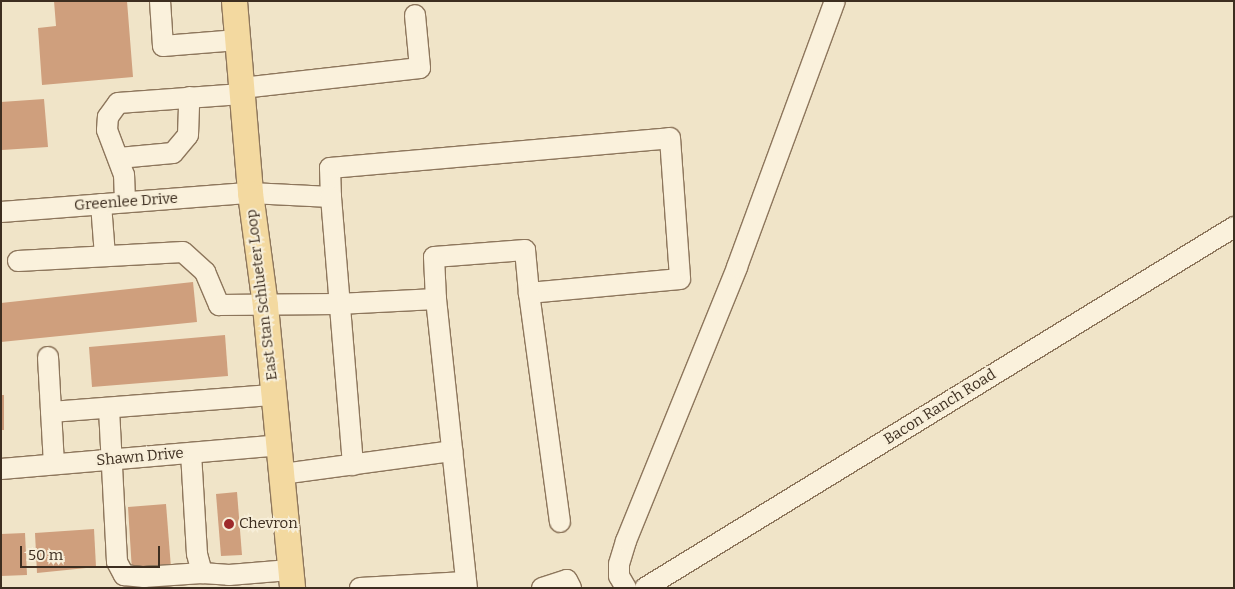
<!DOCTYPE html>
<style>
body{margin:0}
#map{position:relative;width:1235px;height:589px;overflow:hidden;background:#f0e4c8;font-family:Bitter,serif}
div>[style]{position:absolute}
.building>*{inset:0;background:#cf9f7d}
.roads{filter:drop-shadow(1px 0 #8d765c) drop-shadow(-1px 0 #8d765c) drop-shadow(0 1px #8d765c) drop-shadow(0 -1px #8d765c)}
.minor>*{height:20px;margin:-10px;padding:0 10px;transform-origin:10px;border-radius:10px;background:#faf1dc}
.major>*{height:25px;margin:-12.5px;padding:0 12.5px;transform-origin:12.5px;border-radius:12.5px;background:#f3d9a0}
.dots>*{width:14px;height:14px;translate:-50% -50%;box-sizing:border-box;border:2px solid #f7eed8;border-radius:50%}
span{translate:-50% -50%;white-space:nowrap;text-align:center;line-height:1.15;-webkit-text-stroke:4px #f7eed8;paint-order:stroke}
.street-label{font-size:15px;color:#3d2e20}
.poi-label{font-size:15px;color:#3d2e20}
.left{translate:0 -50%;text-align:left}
.frame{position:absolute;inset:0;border:2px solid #3d2e20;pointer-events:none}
.scale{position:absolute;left:20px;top:546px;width:140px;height:22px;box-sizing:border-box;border:2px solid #3d2e20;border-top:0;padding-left:6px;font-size:15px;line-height:18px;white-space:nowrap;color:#3d2e20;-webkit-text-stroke:4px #f7eed8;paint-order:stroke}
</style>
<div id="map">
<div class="building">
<i style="clip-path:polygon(54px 1px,127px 1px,133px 77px,42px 85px,38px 28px,56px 26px)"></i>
<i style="clip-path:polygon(44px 99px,48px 147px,2px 150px,1px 102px)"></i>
<i style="clip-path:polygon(193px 282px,197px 322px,1px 342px,1px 303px)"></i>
<i style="clip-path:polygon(225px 335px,228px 376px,92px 387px,89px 347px)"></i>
<i style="clip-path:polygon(1px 395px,4px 395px,4px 430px,1px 430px)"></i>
<i style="clip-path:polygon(237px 492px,242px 555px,221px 556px,216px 494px)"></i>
<i style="clip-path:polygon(166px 504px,171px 568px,132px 571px,128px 507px)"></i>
<i style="clip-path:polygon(94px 529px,96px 567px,37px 573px,35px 533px)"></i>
<i style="clip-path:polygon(25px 533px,27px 575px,1px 576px,1px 534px)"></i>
</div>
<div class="roads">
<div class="minor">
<i style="left:160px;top:1px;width:45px;rotate:86.2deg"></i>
<i style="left:163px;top:46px;width:75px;rotate:-4.6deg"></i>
<i style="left:242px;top:88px;width:179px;rotate:-6.4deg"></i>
<i style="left:420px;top:68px;width:53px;rotate:-95.4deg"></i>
<i style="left:119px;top:158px;width:54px;rotate:-5.3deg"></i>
<i style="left:173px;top:153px;width:23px;rotate:-50deg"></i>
<i style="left:188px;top:135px;width:38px;rotate:-88deg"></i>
<i style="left:331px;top:197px;width:29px;rotate:-92deg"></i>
<i style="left:330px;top:168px;width:341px;rotate:-5deg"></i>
<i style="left:670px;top:138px;width:141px;rotate:85.9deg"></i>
<i style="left:680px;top:279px;width:152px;rotate:174.7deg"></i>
<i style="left:529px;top:293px;width:43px;rotate:-95.3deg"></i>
<i style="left:525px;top:250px;width:91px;rotate:175.6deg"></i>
<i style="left:434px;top:257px;width:42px;rotate:87.3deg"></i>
<i style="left:436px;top:299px;width:291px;rotate:83.9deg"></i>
<i style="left:125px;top:202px;width:27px;rotate:-92deg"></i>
<i style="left:124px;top:175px;width:48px;rotate:-110.7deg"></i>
<i style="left:107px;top:130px;width:13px;rotate:-86deg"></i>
<i style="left:108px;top:117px;width:17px;rotate:-54deg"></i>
<i style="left:118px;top:103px;width:124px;rotate:-4.2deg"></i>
<i style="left:101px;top:204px;width:52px;rotate:85.6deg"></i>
<i style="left:1px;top:212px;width:250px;rotate:-4.4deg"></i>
<i style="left:250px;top:193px;width:81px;rotate:2.8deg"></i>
<i style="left:331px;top:197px;width:269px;rotate:85.3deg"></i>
<i style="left:18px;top:261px;width:165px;rotate:-3.1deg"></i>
<i style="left:183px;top:252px;width:30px;rotate:42deg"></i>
<i style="left:205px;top:272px;width:36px;rotate:67deg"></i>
<i style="left:219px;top:305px;width:119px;rotate:-0.5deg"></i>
<i style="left:338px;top:304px;width:98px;rotate:-2.9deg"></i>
<i style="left:529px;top:293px;width:231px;rotate:82.3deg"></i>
<i style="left:48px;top:357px;width:107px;rotate:86.8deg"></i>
<i style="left:109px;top:409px;width:153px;rotate:87deg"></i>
<i style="left:117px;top:562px;width:15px;rotate:62deg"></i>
<i style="left:124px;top:575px;width:20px;rotate:6deg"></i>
<i style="left:144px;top:577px;width:58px;rotate:-3.9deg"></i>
<i style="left:51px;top:412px;width:224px;rotate:-4.4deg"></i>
<i style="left:191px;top:453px;width:101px;rotate:86.6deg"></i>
<i style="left:197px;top:554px;width:20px;rotate:75deg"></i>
<i style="left:202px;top:573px;width:27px;rotate:4deg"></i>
<i style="left:229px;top:575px;width:61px;rotate:-4.7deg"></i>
<i style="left:1px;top:469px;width:279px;rotate:-4.9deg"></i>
<i style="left:282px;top:474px;width:172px;rotate:-7.7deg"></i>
<i style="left:360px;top:588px;width:105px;rotate:-3.3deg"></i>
<i style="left:542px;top:588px;width:26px;rotate:-18deg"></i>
<i style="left:567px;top:580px;width:9px;rotate:63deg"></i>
<i style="left:626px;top:588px;width:14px;rotate:-120deg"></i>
<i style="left:619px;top:576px;width:12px;rotate:-90deg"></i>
<i style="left:619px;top:564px;width:24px;rotate:-73deg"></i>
<i style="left:626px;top:541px;width:296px;rotate:-67.9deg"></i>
<i style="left:737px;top:267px;width:283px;rotate:-69.8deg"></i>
<i style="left:645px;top:588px;width:691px;rotate:-31.5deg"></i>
</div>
<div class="major">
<i style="left:234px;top:1px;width:193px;rotate:85.2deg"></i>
<i style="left:250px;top:193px;width:114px;rotate:82.4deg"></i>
<i style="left:265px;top:306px;width:283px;rotate:84.5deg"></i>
</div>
</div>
<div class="dots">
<i style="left:229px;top:524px;background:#9e2a2b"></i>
</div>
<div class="street-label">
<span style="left:126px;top:202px;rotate:-4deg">Greenlee Drive</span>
<span style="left:262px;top:295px;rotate:-97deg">East Stan Schlueter Loop</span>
<span style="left:940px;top:407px;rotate:-32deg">Bacon Ranch Road</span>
<span style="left:140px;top:457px;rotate:-5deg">Shawn Drive</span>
</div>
<div class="poi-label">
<span class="left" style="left:239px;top:524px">Chevron</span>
</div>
<div class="frame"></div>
<div class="scale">50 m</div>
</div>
